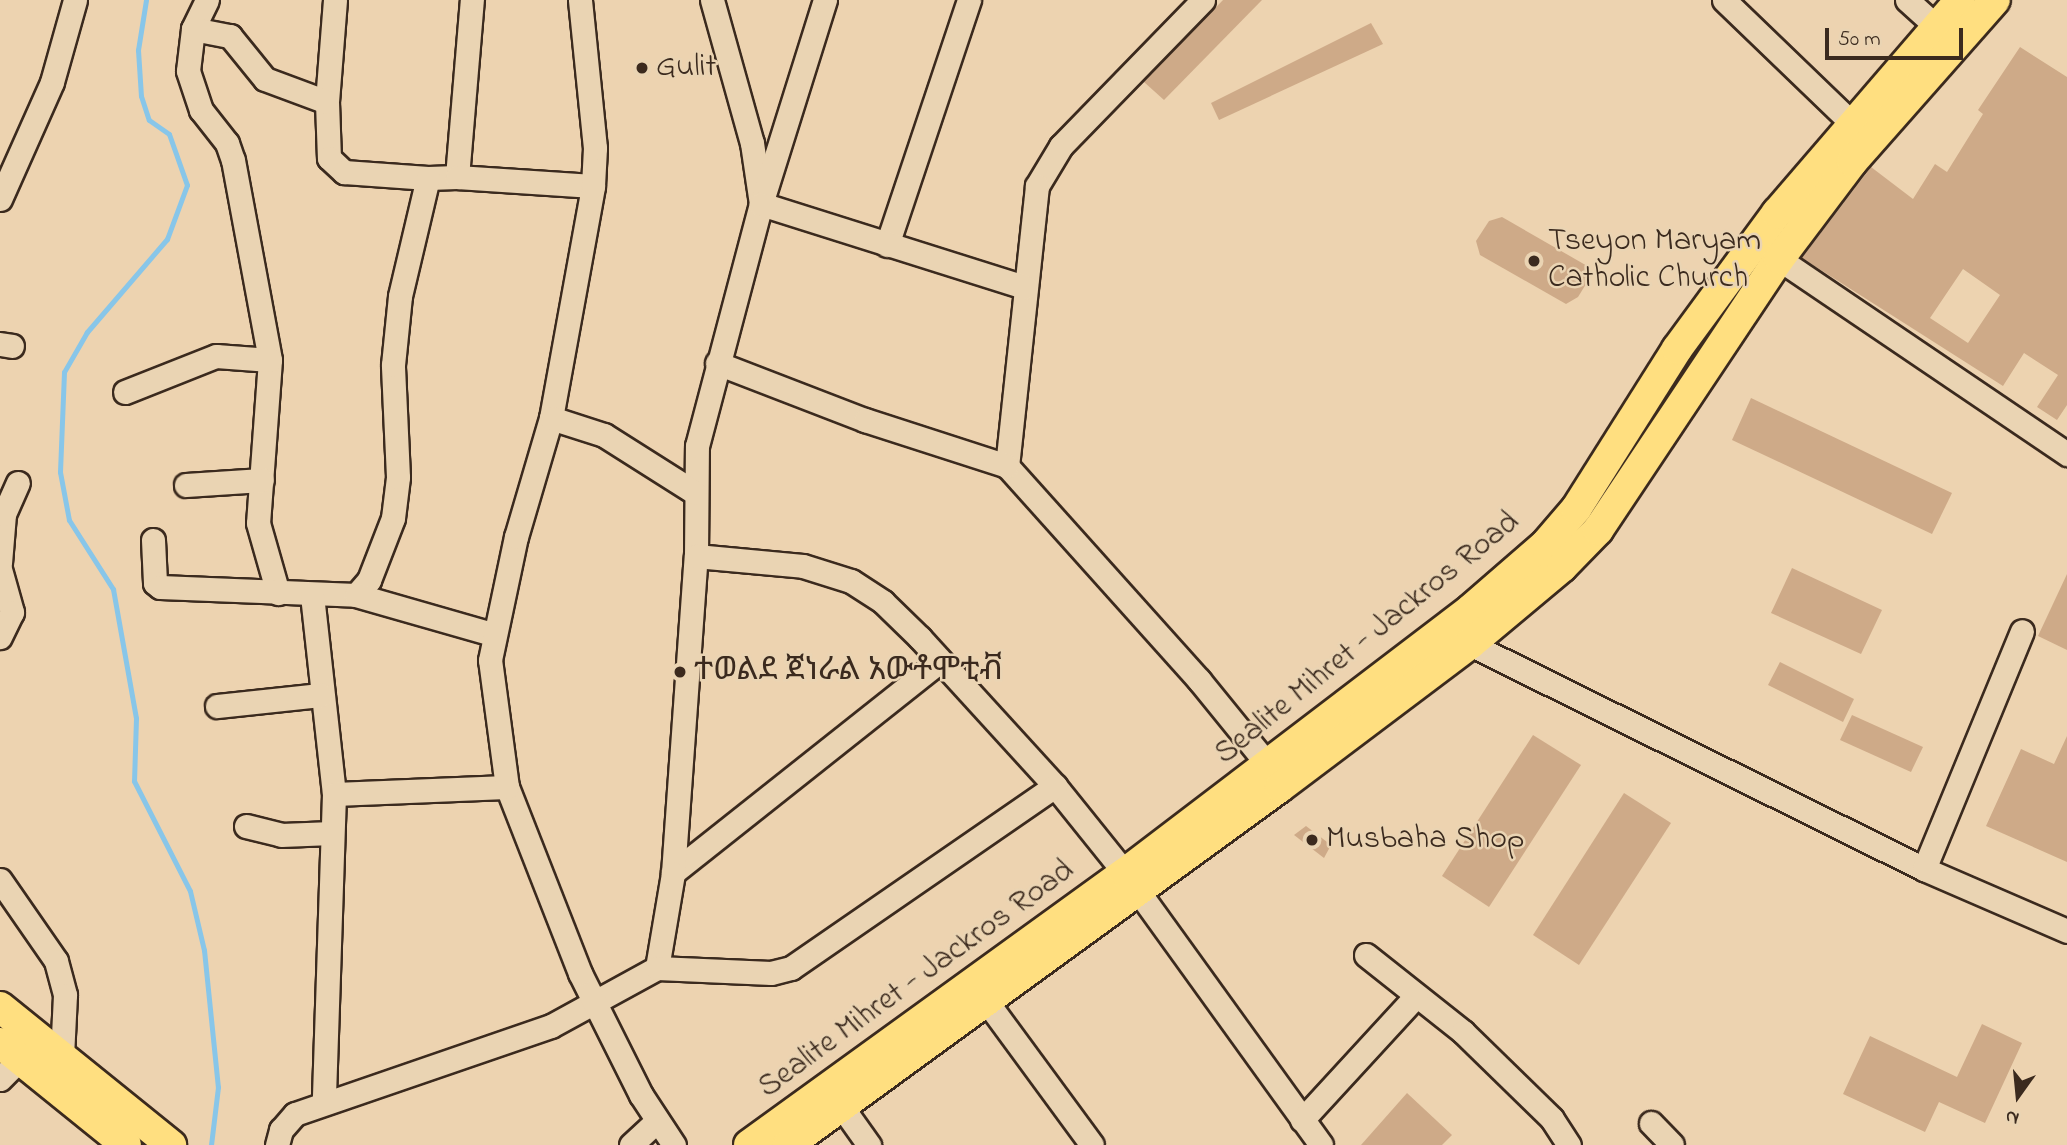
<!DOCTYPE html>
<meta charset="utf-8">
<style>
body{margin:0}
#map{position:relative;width:2067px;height:1145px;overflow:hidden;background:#edd3b0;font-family:"Indie Flower","Noto Sans Ethiopic",sans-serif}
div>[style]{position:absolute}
.stream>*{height:5px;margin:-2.5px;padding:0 2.5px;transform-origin:2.5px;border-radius:2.5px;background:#88c6e9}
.building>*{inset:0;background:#ceaa88}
.roads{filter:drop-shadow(2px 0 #3b2a1e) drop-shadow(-2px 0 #3b2a1e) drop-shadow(0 2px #3b2a1e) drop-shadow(0 -2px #3b2a1e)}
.minor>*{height:23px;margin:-11.5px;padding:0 11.5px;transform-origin:11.5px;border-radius:11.5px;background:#ead4b3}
.major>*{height:30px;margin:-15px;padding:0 15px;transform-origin:15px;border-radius:15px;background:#ffdf80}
.dots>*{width:19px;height:19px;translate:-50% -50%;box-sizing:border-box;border:4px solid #ead4b3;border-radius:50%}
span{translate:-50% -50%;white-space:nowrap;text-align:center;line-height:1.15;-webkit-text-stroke:5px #ead4b3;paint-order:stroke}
.poi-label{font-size:32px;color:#3b2a1e}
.left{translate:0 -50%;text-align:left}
.street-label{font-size:32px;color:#3b2a1e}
.north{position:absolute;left:1983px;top:1061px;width:70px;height:70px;-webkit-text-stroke:5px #ead4b3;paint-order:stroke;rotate:195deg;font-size:19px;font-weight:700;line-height:28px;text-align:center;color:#3b2a1e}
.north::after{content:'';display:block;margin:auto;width:24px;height:32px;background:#3b2a1e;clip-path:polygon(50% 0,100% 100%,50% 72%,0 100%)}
.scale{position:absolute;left:1825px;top:28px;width:138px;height:32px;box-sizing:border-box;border:4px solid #3b2a1e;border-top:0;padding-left:9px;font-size:21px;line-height:24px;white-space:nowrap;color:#3b2a1e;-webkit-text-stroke:5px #ead4b3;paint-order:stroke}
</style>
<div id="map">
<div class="stream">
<i style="left:146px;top:0;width:51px;rotate:99.1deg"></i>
<i style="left:138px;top:50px;width:46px;rotate:86.3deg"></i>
<i style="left:141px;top:96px;width:25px;rotate:72deg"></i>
<i style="left:149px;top:120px;width:24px;rotate:35deg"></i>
<i style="left:169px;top:134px;width:54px;rotate:70.6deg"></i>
<i style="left:187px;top:185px;width:58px;rotate:110.3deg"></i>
<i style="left:167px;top:239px;width:123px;rotate:130.7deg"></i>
<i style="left:87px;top:332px;width:46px;rotate:119.9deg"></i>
<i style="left:64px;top:372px;width:100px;rotate:92.3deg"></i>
<i style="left:60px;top:472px;width:49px;rotate:79.4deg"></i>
<i style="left:69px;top:520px;width:82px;rotate:57.5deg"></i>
<i style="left:113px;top:589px;width:131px;rotate:79.9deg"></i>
<i style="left:136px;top:718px;width:63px;rotate:91.8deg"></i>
<i style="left:134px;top:781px;width:123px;rotate:63deg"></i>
<i style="left:190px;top:891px;width:61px;rotate:76.7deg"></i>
<i style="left:204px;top:950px;width:138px;rotate:84.2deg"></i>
<i style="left:218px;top:1087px;width:58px;rotate:96.9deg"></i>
</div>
<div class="building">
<i style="clip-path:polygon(1223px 0,1262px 0,1164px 100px,1144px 82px)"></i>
<i style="clip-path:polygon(1371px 23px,1383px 44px,1219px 120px,1211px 103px)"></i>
<i style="clip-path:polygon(evenodd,2020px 47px,2067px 77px,2067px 405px,2057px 420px,2037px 407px,2058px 375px,2024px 353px,2003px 386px,1802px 258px,1871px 167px,1913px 199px,1935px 164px,1947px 172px,1983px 114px,1978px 110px,2020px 47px,1963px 269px,2000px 295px,1968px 343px,1930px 318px,1963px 269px)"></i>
<i style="clip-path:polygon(1502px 217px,1589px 267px,1591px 276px,1578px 297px,1566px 304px,1480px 255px,1476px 241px,1489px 221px)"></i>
<i style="clip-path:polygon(1751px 398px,1952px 493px,1932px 534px,1732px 440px)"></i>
<i style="clip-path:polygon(1792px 568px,1882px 610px,1861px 654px,1771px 613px)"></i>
<i style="clip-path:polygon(2067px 574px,2067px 650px,2038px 636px)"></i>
<i style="clip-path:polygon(1780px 662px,1854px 699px,1843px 722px,1768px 685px)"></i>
<i style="clip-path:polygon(1852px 715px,1923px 747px,1911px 772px,1840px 740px)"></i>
<i style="clip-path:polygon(1533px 735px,1581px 765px,1489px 907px,1442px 876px)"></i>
<i style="clip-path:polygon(2067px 736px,2067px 862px,1986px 826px,2021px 749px,2054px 764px)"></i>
<i style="clip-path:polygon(1624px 793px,1671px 823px,1579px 965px,1533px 935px)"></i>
<i style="clip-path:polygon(1306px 826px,1331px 845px,1324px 858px,1294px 835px)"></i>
<i style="clip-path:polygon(1982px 1024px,2022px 1043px,1985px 1123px,1939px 1102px,1925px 1132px,1843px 1094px,1870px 1036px,1957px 1077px)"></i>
<i style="clip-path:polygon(1407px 1093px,1452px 1135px,1442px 1145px,1361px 1145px)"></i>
</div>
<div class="roads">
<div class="minor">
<i style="left:207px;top:0;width:32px;rotate:116deg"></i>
<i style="left:193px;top:29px;width:42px;rotate:96.8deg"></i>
<i style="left:188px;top:71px;width:41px;rotate:71.6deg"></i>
<i style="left:201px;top:110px;width:42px;rotate:51.8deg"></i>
<i style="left:227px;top:143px;width:18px;rotate:71deg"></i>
<i style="left:233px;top:160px;width:203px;rotate:79.5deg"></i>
<i style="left:270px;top:360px;width:163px;rotate:94.2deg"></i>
<i style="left:258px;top:523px;width:73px;rotate:74.1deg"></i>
<i style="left:335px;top:0;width:102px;rotate:94.5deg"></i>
<i style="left:327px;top:102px;width:56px;rotate:88deg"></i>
<i style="left:329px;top:158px;width:21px;rotate:43deg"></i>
<i style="left:344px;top:172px;width:84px;rotate:4.1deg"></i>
<i style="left:428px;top:178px;width:29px;rotate:-2deg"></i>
<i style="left:457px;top:177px;width:178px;rotate:-85.2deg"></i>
<i style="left:712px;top:0;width:148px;rotate:74.4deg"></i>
<i style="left:752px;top:143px;width:62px;rotate:81.6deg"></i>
<i style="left:761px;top:204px;width:214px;rotate:-72.6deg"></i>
<i style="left:1203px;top:0;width:204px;rotate:134.2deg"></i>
<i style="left:1061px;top:146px;width:47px;rotate:121deg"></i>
<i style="left:1037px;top:186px;width:282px;rotate:96.1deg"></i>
<i style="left:1007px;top:466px;width:288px;rotate:48.1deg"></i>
<i style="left:1199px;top:680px;width:109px;rotate:50.9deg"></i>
<i style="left:1724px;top:0;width:178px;rotate:43.9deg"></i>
<i style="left:1907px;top:0;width:38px;rotate:42deg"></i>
<i style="left:193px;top:29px;width:38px;rotate:11deg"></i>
<i style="left:230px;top:36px;width:55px;rotate:50.9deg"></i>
<i style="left:265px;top:79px;width:66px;rotate:20.4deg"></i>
<i style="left:457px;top:177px;width:136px;rotate:3.8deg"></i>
<i style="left:0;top:199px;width:128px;rotate:-66deg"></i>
<i style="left:52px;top:82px;width:85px;rotate:-74.3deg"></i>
<i style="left:887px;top:245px;width:258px;rotate:-71.5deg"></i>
<i style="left:1779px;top:259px;width:348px;rotate:34.1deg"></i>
<i style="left:0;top:344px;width:12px;rotate:9deg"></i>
<i style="left:717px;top:363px;width:159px;rotate:21.1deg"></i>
<i style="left:865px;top:420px;width:149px;rotate:17.9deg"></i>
<i style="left:125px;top:392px;width:98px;rotate:-21.6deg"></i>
<i style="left:216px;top:356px;width:54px;rotate:4.2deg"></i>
<i style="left:551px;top:418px;width:236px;rotate:-79.7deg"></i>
<i style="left:593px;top:186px;width:38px;rotate:-87deg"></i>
<i style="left:595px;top:148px;width:149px;rotate:-95.8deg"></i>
<i style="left:186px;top:485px;width:76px;rotate:-3.8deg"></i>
<i style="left:153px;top:540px;width:43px;rotate:87.3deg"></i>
<i style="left:155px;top:583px;width:6px;rotate:39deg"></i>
<i style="left:160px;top:587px;width:196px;rotate:2.3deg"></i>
<i style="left:356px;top:595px;width:20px;rotate:-49deg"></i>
<i style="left:369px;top:580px;width:66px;rotate:-68.8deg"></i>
<i style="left:393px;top:518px;width:41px;rotate:-83deg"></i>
<i style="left:398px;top:477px;width:112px;rotate:-92.6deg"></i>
<i style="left:393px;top:365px;width:69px;rotate:-84.2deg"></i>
<i style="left:400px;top:296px;width:121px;rotate:-76.7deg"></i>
<i style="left:696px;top:556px;width:110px;rotate:-89.5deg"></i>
<i style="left:697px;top:446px;width:250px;rotate:-75.2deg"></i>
<i style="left:761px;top:204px;width:277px;rotate:17.5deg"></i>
<i style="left:0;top:563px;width:49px;rotate:-85.3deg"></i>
<i style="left:4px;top:514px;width:34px;rotate:-66deg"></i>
<i style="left:0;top:569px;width:45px;rotate:74.4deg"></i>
<i style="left:12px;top:612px;width:28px;rotate:116deg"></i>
<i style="left:312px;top:595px;width:200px;rotate:83.7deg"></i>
<i style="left:334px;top:794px;width:307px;rotate:91.9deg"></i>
<i style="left:356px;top:595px;width:141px;rotate:16deg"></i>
<i style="left:1470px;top:644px;width:507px;rotate:26.36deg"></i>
<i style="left:1924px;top:869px;width:156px;rotate:23.4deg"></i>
<i style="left:940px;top:661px;width:341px;rotate:141.6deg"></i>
<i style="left:673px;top:873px;width:318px;rotate:-85.9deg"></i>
<i style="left:696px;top:556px;width:107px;rotate:5.3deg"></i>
<i style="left:803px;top:566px;width:50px;rotate:17.4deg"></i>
<i style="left:851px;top:581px;width:38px;rotate:33deg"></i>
<i style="left:883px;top:602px;width:52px;rotate:44.2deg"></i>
<i style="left:920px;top:638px;width:200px;rotate:47.6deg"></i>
<i style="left:1055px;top:786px;width:112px;rotate:51.2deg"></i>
<i style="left:1125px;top:873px;width:335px;rotate:54.2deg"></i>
<i style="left:217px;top:706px;width:104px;rotate:-6.1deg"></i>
<i style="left:334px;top:794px;width:173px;rotate:-2.3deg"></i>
<i style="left:246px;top:826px;width:36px;rotate:14deg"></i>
<i style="left:281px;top:835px;width:51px;rotate:-2.2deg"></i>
<i style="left:1924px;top:869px;width:257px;rotate:-67.6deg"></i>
<i style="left:0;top:880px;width:98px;rotate:55.3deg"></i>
<i style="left:56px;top:961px;width:35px;rotate:75deg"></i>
<i style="left:65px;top:995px;width:62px;rotate:92.8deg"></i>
<i style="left:1366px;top:955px;width:124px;rotate:38.4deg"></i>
<i style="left:1463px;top:1032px;width:124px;rotate:44.3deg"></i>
<i style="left:1552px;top:1119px;width:31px;rotate:57deg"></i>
<i style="left:657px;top:968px;width:96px;rotate:-80.4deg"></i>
<i style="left:987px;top:1002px;width:177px;rotate:53.7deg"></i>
<i style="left:0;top:1079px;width:27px;rotate:-45deg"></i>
<i style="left:842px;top:1107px;width:47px;rotate:54.6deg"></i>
<i style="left:1302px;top:1120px;width:168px;rotate:-47.4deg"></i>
<i style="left:1651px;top:1123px;width:30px;rotate:46deg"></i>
<i style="left:277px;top:1145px;width:16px;rotate:-75deg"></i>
<i style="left:281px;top:1130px;width:21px;rotate:-49deg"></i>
<i style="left:295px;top:1114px;width:271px;rotate:-19deg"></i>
<i style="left:551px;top:1026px;width:121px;rotate:-28.7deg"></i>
<i style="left:657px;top:968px;width:114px;rotate:2.5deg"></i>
<i style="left:771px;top:973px;width:21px;rotate:-14deg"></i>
<i style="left:791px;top:968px;width:321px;rotate:-34.6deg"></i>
<i style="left:631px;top:1145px;width:34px;rotate:-43deg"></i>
<i style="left:674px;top:1145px;width:60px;rotate:-123.4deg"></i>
<i style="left:641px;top:1095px;width:136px;rotate:-116.6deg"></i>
<i style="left:580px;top:973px;width:200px;rotate:-111.4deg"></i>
<i style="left:507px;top:787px;width:128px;rotate:-97.6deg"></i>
<i style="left:490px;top:660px;width:126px;rotate:-78.1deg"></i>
<i style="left:516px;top:537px;width:124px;rotate:-73.6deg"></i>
<i style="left:551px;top:418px;width:56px;rotate:17.8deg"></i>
<i style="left:604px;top:435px;width:107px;rotate:32.3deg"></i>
</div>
<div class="major">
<i style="left:0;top:1007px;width:220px;rotate:38.9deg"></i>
<i style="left:0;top:1043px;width:162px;rotate:39deg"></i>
<i style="left:749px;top:1145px;width:464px;rotate:-35.9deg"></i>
<i style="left:1125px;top:873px;width:435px;rotate:-37.3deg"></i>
<i style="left:1471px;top:609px;width:98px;rotate:-40.9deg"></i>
<i style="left:1545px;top:545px;width:48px;rotate:-49.3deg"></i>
<i style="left:1576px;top:509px;width:189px;rotate:-57.7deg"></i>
<i style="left:1677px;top:349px;width:169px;rotate:-53.7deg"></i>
<i style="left:1777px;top:213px;width:281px;rotate:-49.3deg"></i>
<i style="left:788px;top:1145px;width:608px;rotate:-36.04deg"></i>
<i style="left:1280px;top:787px;width:238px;rotate:-37deg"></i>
<i style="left:1470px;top:644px;width:120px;rotate:-39.9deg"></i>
<i style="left:1562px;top:567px;width:52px;rotate:-45.8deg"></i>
<i style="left:1598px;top:530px;width:326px;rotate:-56.3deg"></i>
<i style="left:1779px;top:259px;width:121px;rotate:-53deg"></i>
<i style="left:1852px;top:162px;width:216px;rotate:-48.6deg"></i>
</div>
</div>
<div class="dots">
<i style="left:642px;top:68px;background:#3b2a1e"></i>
<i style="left:1534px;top:261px;background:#3b2a1e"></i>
<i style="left:680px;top:672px;background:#3b2a1e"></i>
<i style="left:1312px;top:840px;background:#3b2a1e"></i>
</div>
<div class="poi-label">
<span class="left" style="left:656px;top:68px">Gulit</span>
<span class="left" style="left:1548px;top:261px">Tseyon Maryam<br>Catholic Church</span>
<span class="left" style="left:694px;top:672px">ተወልደ ጀነራል አውቶሞቲቭ</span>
<span class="left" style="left:1326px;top:840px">Musbaha Shop</span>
</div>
<div class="street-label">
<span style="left:1368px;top:639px;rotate:-39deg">Sealite Mihret - Jackros Road</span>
<span style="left:917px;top:980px;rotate:-36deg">Sealite Mihret - Jackros Road</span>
</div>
<div class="north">N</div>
<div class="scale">50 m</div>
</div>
